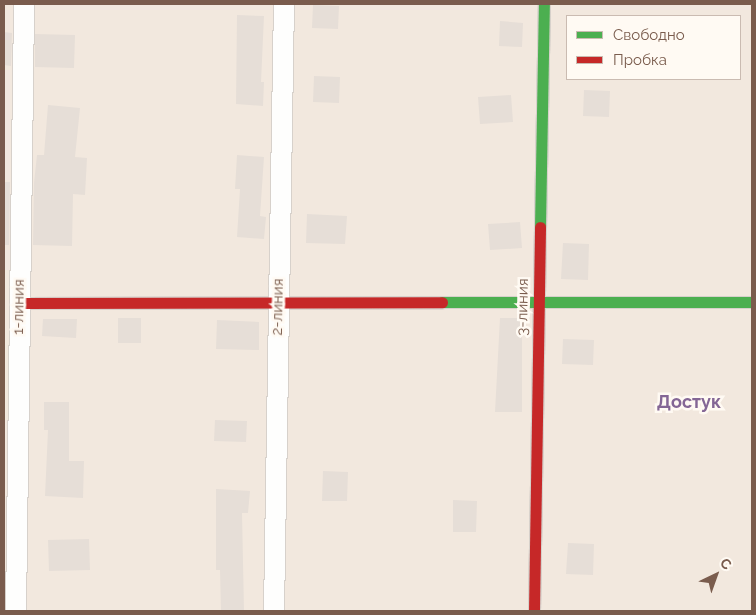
<!DOCTYPE html>
<meta charset="utf-8">
<style>
body{margin:0}
#map{position:relative;width:756px;height:615px;overflow:hidden;background:#f9f5f0;font-family:Raleway,sans-serif}
div>[style]{position:absolute}
.residential>*{inset:0;background:#f2e8de}
.building>*{inset:0;background:#e6ded7}
.roads{filter:drop-shadow(1px 0 #d7d1cb) drop-shadow(-1px 0 #d7d1cb) drop-shadow(0 1px #d7d1cb) drop-shadow(0 -1px #d7d1cb)}
.street>*{height:20px;margin:-10px;padding:0 10px;transform-origin:10px;border-radius:10px;background:#fefefd}
.fast>*{height:11px;margin:-5.5px;padding:0 5.5px;transform-origin:5.5px;border-radius:5.5px;background:#4caf50}
.jam>*{height:11px;margin:-5.5px;padding:0 5.5px;transform-origin:5.5px;border-radius:5.5px;background:#c62828}
span{translate:-50% -50%;white-space:nowrap;text-align:center;line-height:1.15;-webkit-text-stroke:5px #fffaf3;paint-order:stroke}
.street-label{font-size:15px;color:#7a5c4d}
.quarter-label{font-size:18px;color:#846695;font-weight:700}
.frame{position:absolute;inset:0;border:5px solid #7a5c4d;pointer-events:none}
.legend{position:absolute;left:566px;top:15px;width:175px;height:65px;box-sizing:border-box;background:#fffaf3;border:1px solid #cabbb1;margin:0;padding:6px 9px;list-style:none;font-size:15px;color:#7a5c4d}
.legend li{display:flex;align-items:center;gap:10px;height:25px}
.legend b{width:25px;border:1px solid #cabbb1}
.north{position:absolute;left:691px;top:550px;width:50px;height:50px;-webkit-text-stroke:4px #fffaf3;paint-order:stroke;rotate:42deg;font-size:14px;font-weight:700;line-height:20px;text-align:center;color:#7a5c4d}
.north::after{content:'';display:block;margin:auto;width:18px;height:22px;background:#7a5c4d;clip-path:polygon(50% 0,100% 100%,50% 72%,0 100%)}
</style>
<div id="map">
<div class="residential">
<i style="clip-path:polygon(evenodd,4px 4px,752px 4px,752px 611px,4px 611px,4px 4px,567px 16px,740px 16px,740px 79px,567px 79px,567px 16px)"></i>
</div>
<div class="building">
<i style="clip-path:polygon(313px 5px,339px 6px,338px 29px,312px 28px)"></i>
<i style="clip-path:polygon(237px 15px,264px 16px,261px 82px,264px 82px,263px 106px,236px 104px)"></i>
<i style="clip-path:polygon(500px 21px,523px 23px,522px 47px,499px 46px)"></i>
<i style="clip-path:polygon(4px 32px,12px 33px,11px 66px,4px 65px)"></i>
<i style="clip-path:polygon(35px 34px,75px 35px,74px 68px,35px 67px)"></i>
<i style="clip-path:polygon(314px 76px,340px 77px,339px 103px,313px 102px)"></i>
<i style="clip-path:polygon(584px 90px,610px 91px,609px 117px,583px 116px)"></i>
<i style="clip-path:polygon(511px 95px,513px 122px,480px 124px,478px 97px)"></i>
<i style="clip-path:polygon(48px 105px,80px 108px,75px 157px,87px 158px,85px 195px,73px 194px,72px 246px,33px 245px,34px 183px,37px 155px,44px 155px)"></i>
<i style="clip-path:polygon(237px 155px,264px 157px,260px 216px,266px 217px,264px 239px,237px 237px,240px 189px,235px 189px)"></i>
<i style="clip-path:polygon(4px 182px,10px 182px,9px 245px,4px 245px)"></i>
<i style="clip-path:polygon(307px 214px,347px 216px,345px 244px,306px 243px)"></i>
<i style="clip-path:polygon(520px 222px,522px 248px,490px 250px,488px 224px)"></i>
<i style="clip-path:polygon(563px 243px,589px 244px,588px 280px,561px 279px)"></i>
<i style="clip-path:polygon(118px 318px,141px 318px,141px 343px,118px 343px)"></i>
<i style="clip-path:polygon(500px 318px,522px 318px,522px 412px,495px 412px)"></i>
<i style="clip-path:polygon(43px 319px,77px 319px,76px 338px,42px 336px)"></i>
<i style="clip-path:polygon(217px 320px,259px 322px,259px 350px,216px 349px)"></i>
<i style="clip-path:polygon(563px 339px,594px 340px,593px 365px,562px 364px)"></i>
<i style="clip-path:polygon(44px 402px,69px 402px,69px 461px,84px 461px,83px 498px,45px 496px,48px 430px,44px 430px)"></i>
<i style="clip-path:polygon(215px 420px,247px 421px,246px 442px,214px 441px)"></i>
<i style="clip-path:polygon(323px 471px,348px 472px,347px 501px,322px 501px)"></i>
<i style="clip-path:polygon(216px 489px,250px 491px,248px 513px,242px 513px,244px 611px,221px 611px,220px 570px,216px 570px)"></i>
<i style="clip-path:polygon(453px 500px,477px 501px,476px 532px,453px 532px)"></i>
<i style="clip-path:polygon(89px 539px,90px 570px,49px 571px,48px 540px)"></i>
<i style="clip-path:polygon(568px 543px,594px 544px,593px 575px,566px 574px)"></i>
</div>
<div class="roads">
<div class="street">
<i style="left:16px;top:611px;width:607px;rotate:-89.24deg"></i>
<i style="left:274px;top:611px;width:607px;rotate:-89.06deg"></i>
</div>
<div class="fast">
<i style="left:540px;top:227px;width:223px;rotate:-89deg"></i>
<i style="left:442px;top:302px;width:310px"></i>
</div>
<div class="jam">
<i style="left:19px;top:303px;width:423px;rotate:-0.1deg"></i>
<i style="left:534px;top:611px;width:384px;rotate:-89.1deg"></i>
</div>
</div>
<div class="street-label">
<span style="left:19px;top:307px;rotate:-89deg">1-линия</span>
<span style="left:278px;top:307px;rotate:-89deg">2-линия</span>
<span style="left:523px;top:307px;rotate:-89deg">3-линия</span>
</div>
<div class="quarter-label">
<span style="left:689px;top:402px">Достук</span>
</div>
<div class="frame"></div>
<ul class="legend">
<li><b style="height:6px;background:#4caf50"></b>Свободно</li>
<li><b style="height:6px;background:#c62828"></b>Пробка</li>
</ul>
<div class="north">С</div>
</div>
